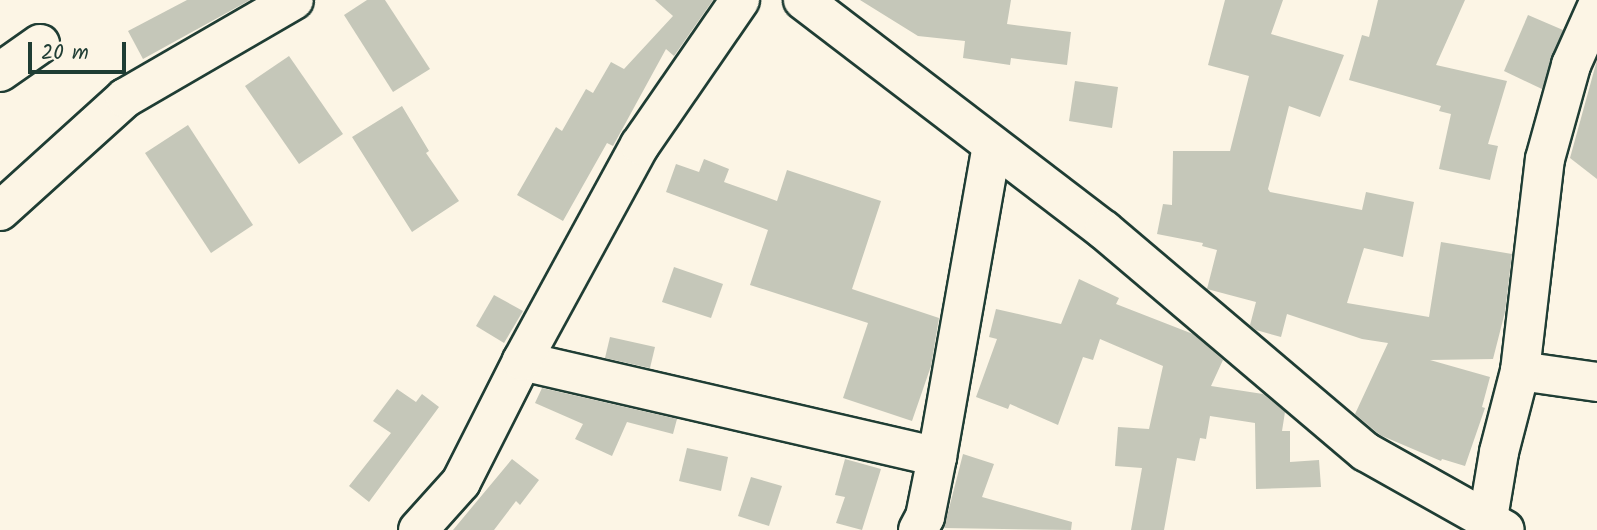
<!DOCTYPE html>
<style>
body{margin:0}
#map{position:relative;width:1597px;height:530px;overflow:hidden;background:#fcf5e5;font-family:Kalam,sans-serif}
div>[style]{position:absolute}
.building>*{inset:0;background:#c5c7b9}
.roads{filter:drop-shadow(2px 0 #1f3d34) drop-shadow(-2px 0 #1f3d34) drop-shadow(0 2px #1f3d34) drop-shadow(0 -2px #1f3d34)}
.minor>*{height:38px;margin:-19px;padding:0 19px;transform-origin:19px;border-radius:19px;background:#fcf5e5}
span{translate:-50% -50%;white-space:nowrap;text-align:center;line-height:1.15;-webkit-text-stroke:5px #fcf5e5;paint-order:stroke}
.scale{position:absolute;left:28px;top:42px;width:98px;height:32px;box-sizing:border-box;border:4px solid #1f3d34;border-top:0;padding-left:9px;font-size:21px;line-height:24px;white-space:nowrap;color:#1f3d34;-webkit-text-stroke:5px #fcf5e5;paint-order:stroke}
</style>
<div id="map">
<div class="building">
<i style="clip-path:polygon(187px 0,250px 0,143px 59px,128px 31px)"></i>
<i style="clip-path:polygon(367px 0,385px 0,430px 69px,393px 92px,344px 15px)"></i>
<i style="clip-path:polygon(655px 0,713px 0,674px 56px,666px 49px,613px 146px,607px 143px,563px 221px,517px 195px,556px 127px,562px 131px,586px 89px,593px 93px,611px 62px,624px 69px,673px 16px)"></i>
<i style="clip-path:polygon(860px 0,1011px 0,1007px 24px,1071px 32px,1067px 65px,1011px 58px,1010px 65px,963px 58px,965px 41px,918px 36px)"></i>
<i style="clip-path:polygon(1225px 0,1283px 0,1271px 34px,1344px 55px,1320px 117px,1289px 106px,1268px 189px,1270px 192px,1362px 210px,1366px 192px,1414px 202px,1403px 257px,1364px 248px,1347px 303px,1429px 317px,1441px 242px,1512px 254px,1505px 312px,1493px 359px,1430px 360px,1490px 377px,1482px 407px,1485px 408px,1465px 466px,1442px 459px,1441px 461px,1380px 435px,1355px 414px,1388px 343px,1362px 339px,1287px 314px,1281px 337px,1256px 330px,1250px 325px,1256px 302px,1207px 289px,1217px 250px,1202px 246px,1203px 243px,1157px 234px,1163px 204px,1172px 205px,1173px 151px,1230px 151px,1249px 76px,1208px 65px)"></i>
<i style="clip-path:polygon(1378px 0,1465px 0,1436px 65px,1507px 81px,1488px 144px,1498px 146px,1490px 180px,1439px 169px,1451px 114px,1439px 111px,1441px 106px,1349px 80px,1362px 35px,1369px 37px)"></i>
<i style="clip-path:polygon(1528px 15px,1563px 30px,1542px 89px,1504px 71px)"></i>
<i style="clip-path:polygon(289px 56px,343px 134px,299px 164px,245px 86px)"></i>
<i style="clip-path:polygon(1597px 60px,1597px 179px,1570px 158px)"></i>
<i style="clip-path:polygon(1075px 81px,1118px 87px,1112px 128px,1069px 121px)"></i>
<i style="clip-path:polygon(402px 106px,429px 151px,426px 153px,459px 201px,412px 232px,352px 137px)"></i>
<i style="clip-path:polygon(188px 125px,253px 225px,211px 253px,145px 153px)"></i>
<i style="clip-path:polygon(704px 159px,729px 169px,724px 182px,777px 201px,787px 170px,881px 201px,852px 289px,939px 318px,931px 366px,912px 421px,843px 398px,868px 323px,750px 285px,768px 230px,666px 192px,676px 164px,699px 172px)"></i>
<i style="clip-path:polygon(674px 267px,723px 284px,711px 318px,662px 302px)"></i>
<i style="clip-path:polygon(1079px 279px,1119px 298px,1116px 304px,1193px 334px,1223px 360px,1211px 386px,1263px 394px,1285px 412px,1282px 431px,1290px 431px,1290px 462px,1319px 460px,1321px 487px,1256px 489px,1255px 423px,1210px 416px,1206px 439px,1200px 438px,1195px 461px,1177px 458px,1164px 530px,1131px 530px,1142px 468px,1115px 466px,1118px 427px,1149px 429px,1163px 366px,1100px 339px,1093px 360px,1083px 357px,1058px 425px,1010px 404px,1008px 409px,976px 397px,997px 339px,989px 337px,996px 309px,1061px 324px)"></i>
<i style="clip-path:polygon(494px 295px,523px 311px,504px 343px,476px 326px)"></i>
<i style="clip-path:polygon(610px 337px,655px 347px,650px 368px,605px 358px)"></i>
<i style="clip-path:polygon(542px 388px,677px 419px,673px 434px,627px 422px,612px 456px,575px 439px,583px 424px,535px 403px)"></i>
<i style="clip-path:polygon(397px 389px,416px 402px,422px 394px,439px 407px,369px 502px,349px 486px,391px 433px,373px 421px)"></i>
<i style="clip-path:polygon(687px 448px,728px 457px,721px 491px,679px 481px)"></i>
<i style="clip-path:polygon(963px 454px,994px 464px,982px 497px,1072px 522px,1071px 530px,944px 528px)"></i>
<i style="clip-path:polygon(512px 459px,539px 480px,520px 505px,516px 501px,494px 530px,453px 530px)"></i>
<i style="clip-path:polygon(845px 459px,881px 469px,862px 530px,836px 523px,845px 497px,835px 495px)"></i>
<i style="clip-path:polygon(751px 477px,782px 486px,769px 526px,738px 516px)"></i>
</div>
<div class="roads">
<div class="minor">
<i style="left:803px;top:0;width:379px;rotate:37.4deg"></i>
<i style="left:1104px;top:230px;width:343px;rotate:40.3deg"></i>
<i style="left:1366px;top:452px;width:159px;rotate:29.3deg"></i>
<i style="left:0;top:72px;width:49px;rotate:-35deg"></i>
<i style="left:0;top:211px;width:169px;rotate:-42.1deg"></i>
<i style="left:125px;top:98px;width:195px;rotate:-30.1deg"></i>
<i style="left:522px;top:361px;width:426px;rotate:13deg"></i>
<i style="left:1520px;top:371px;width:78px;rotate:8.1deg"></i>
<i style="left:418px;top:530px;width:64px;rotate:-48.1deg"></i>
<i style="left:461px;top:482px;width:136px;rotate:-63.2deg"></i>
<i style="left:522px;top:361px;width:246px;rotate:-61.4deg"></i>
<i style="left:640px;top:145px;width:176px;rotate:-55.4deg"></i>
<i style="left:918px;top:530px;width:15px;rotate:-62deg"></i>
<i style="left:925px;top:517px;width:61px;rotate:-78.7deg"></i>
<i style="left:937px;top:457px;width:316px;rotate:-80deg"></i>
<i style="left:1486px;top:530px;width:79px;rotate:-80.5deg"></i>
<i style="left:1499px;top:452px;width:84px;rotate:-75.5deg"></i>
<i style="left:1520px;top:371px;width:213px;rotate:-83.3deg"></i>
<i style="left:1545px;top:159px;width:98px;rotate:-74.5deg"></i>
<i style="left:1571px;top:65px;width:64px;rotate:-65.9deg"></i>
</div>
</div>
<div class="scale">20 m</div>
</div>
